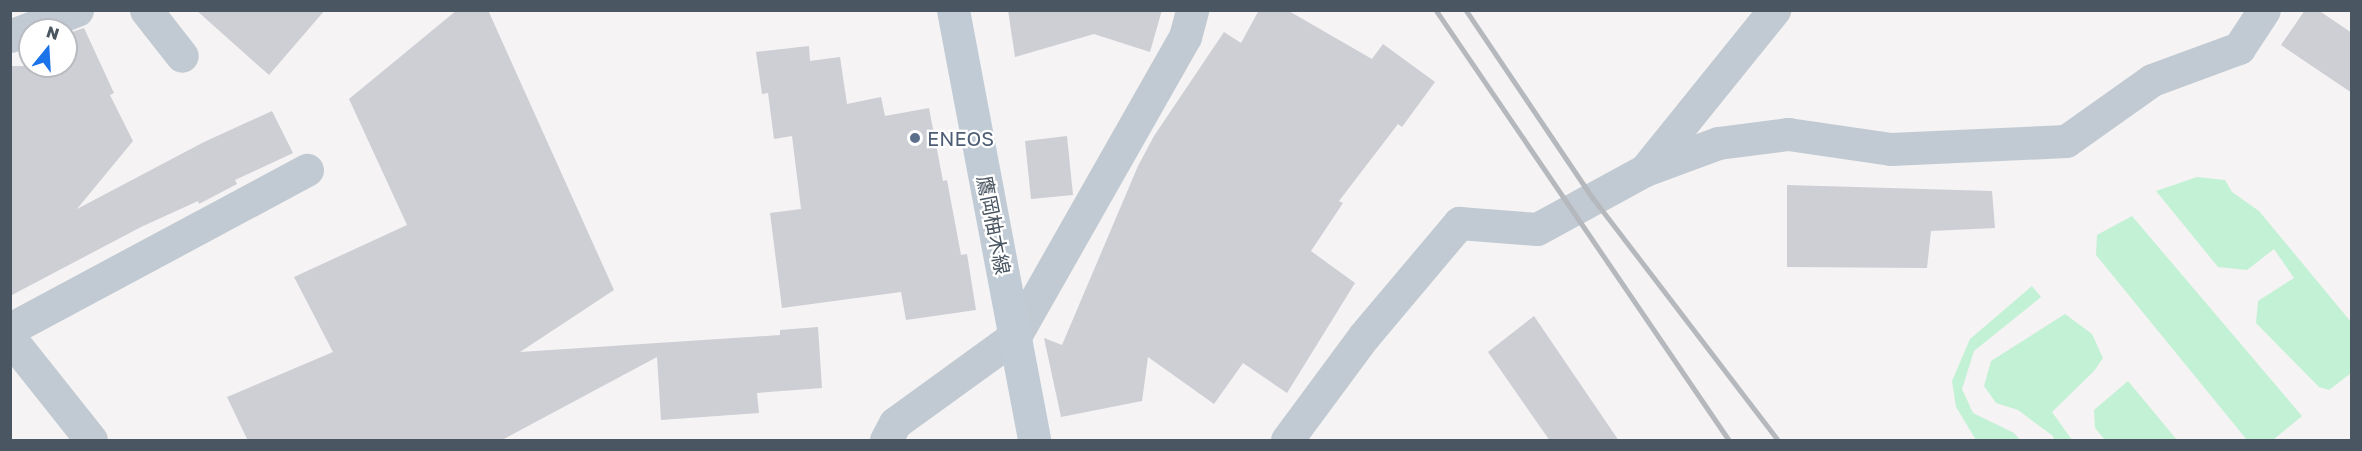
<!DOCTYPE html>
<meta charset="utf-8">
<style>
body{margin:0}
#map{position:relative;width:2362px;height:451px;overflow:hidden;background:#f5f3f3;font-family:"Golos Text","Noto Sans JP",sans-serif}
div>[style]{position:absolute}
.green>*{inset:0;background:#c3f1d5}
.building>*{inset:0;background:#cdcfd5}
.street>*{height:33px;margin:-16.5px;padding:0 16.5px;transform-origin:16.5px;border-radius:16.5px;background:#c1cad2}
.secondary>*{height:33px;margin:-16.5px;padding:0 16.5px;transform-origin:16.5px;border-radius:16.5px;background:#c1cbd6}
.rail>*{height:4.5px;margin:-2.25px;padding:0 2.25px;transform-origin:2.25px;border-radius:2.25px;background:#b5b8bd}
.dots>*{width:16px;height:16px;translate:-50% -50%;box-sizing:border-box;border:3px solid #fff;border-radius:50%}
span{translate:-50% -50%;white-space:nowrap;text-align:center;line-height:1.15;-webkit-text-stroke:4.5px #fff;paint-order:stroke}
.service-label{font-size:20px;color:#4e5e75}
.left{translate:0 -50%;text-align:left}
.street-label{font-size:20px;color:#4a5661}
.frame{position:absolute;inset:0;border:12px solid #4a5661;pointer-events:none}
.north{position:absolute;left:18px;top:18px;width:60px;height:60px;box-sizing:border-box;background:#fff;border:2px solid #b7bbc0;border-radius:50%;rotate:18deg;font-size:16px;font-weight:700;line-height:24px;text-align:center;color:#4a5661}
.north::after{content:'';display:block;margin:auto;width:21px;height:27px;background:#1a73e8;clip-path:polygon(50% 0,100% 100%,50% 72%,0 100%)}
</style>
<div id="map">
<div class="green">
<i style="clip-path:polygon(2197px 177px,2225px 180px,2232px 192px,2259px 211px,2351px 322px,2351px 373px,2329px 390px,2319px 387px,2256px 323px,2258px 301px,2294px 278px,2274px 249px,2247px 270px,2218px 267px,2156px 191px)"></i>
<i style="clip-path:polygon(2132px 216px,2302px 416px,2273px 440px,2247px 440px,2096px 255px,2097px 235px)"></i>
<i style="clip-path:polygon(2032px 286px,2041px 297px,1974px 351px,1962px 389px,1973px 413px,2014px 433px,2020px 440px,1976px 440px,1956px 407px,1952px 381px,1970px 339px)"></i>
<i style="clip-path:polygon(2065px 314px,2092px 334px,2103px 358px,2094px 371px,2052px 412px,2072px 440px,2054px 440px,2053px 436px,2018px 410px,1996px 403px,1984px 386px,1991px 361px)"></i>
<i style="clip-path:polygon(2128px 381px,2177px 440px,2105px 440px,2095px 428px,2094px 410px)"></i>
</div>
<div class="building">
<i style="clip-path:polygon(196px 10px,325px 10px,269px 75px)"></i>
<i style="clip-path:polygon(457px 10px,488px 10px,614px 290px,520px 352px,780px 335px,780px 330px,818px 327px,822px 388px,757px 393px,759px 413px,661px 420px,657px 357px,500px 441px,248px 441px,227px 397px,333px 352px,294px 277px,407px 225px,349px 99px)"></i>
<i style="clip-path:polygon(1008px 10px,1162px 10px,1150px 52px,1094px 34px,1015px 57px)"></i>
<i style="clip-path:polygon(1259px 10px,1287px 10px,1372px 59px,1383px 44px,1435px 82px,1402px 127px,1398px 124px,1339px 201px,1343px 203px,1311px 251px,1355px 283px,1287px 393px,1243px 363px,1214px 404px,1148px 357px,1142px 401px,1061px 417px,1044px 338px,1062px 345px,1138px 166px,1154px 136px,1224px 32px,1241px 43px)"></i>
<i style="clip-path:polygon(2305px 10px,2318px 10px,2352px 33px,2352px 93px,2281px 45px)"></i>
<i style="clip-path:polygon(84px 28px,114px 93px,110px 95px,133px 141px,77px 209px,204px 142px,272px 111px,293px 153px,235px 180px,237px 184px,199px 204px,198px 201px,141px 227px,10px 296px,10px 66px,66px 66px,66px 34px)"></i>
<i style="clip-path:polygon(809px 46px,810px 61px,840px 57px,847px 104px,881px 97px,885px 116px,929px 108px,943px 181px,947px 180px,961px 255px,967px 254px,976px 310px,906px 320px,901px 292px,782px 308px,770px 213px,801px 209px,792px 136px,774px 139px,768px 93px,762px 94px,756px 52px)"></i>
<i style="clip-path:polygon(1067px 136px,1073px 195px,1031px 199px,1025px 141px)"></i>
<i style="clip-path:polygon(1787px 185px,1992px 191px,1995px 228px,1931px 231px,1927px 268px,1787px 267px)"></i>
<i style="clip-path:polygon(1534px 316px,1619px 441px,1550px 441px,1488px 352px)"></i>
</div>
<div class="street">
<i style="left:146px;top:10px;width:58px;rotate:52deg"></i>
<i style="left:10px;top:36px;width:72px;rotate:-21.2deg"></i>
<i style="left:1645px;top:170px;width:206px;rotate:-51.1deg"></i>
<i style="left:10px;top:329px;width:337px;rotate:-28.2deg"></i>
<i style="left:10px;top:338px;width:130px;rotate:51.5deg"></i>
<i style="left:886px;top:440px;width:19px;rotate:-62deg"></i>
<i style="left:895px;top:423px;width:148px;rotate:-35.9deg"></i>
<i style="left:1015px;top:336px;width:344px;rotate:-60.4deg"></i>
<i style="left:1185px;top:37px;width:28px;rotate:-75deg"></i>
<i style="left:1287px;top:440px;width:129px;rotate:-53.5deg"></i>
<i style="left:1364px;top:336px;width:148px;rotate:-49.9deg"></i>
<i style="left:1459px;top:223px;width:78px;rotate:4.4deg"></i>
<i style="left:1537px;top:229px;width:123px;rotate:-28.6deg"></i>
<i style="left:1645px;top:170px;width:78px;rotate:-20.3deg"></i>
<i style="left:1718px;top:143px;width:71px;rotate:-7.3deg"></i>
<i style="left:1788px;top:134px;width:104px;rotate:8.3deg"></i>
<i style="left:1891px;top:149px;width:175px;rotate:-2.6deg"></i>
<i style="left:2066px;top:141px;width:105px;rotate:-35.3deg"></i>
<i style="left:2152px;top:80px;width:93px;rotate:-20.2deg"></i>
<i style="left:2239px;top:48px;width:45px;rotate:-56.7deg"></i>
</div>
<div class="secondary">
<i style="left:953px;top:10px;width:438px;rotate:79.3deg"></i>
</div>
<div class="rail">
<i style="left:1436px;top:10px;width:520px;rotate:55.73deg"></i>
<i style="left:1466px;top:10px;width:227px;rotate:56deg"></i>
<i style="left:1593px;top:198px;width:305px;rotate:52.6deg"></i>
</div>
<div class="dots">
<i style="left:915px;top:138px;background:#5c6f8a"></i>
</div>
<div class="service-label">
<span class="left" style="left:927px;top:138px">ENEOS</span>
</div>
<div class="street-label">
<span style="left:994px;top:225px;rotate:79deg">鷹岡柚木線</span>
</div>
<div class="frame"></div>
<div class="north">N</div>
</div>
